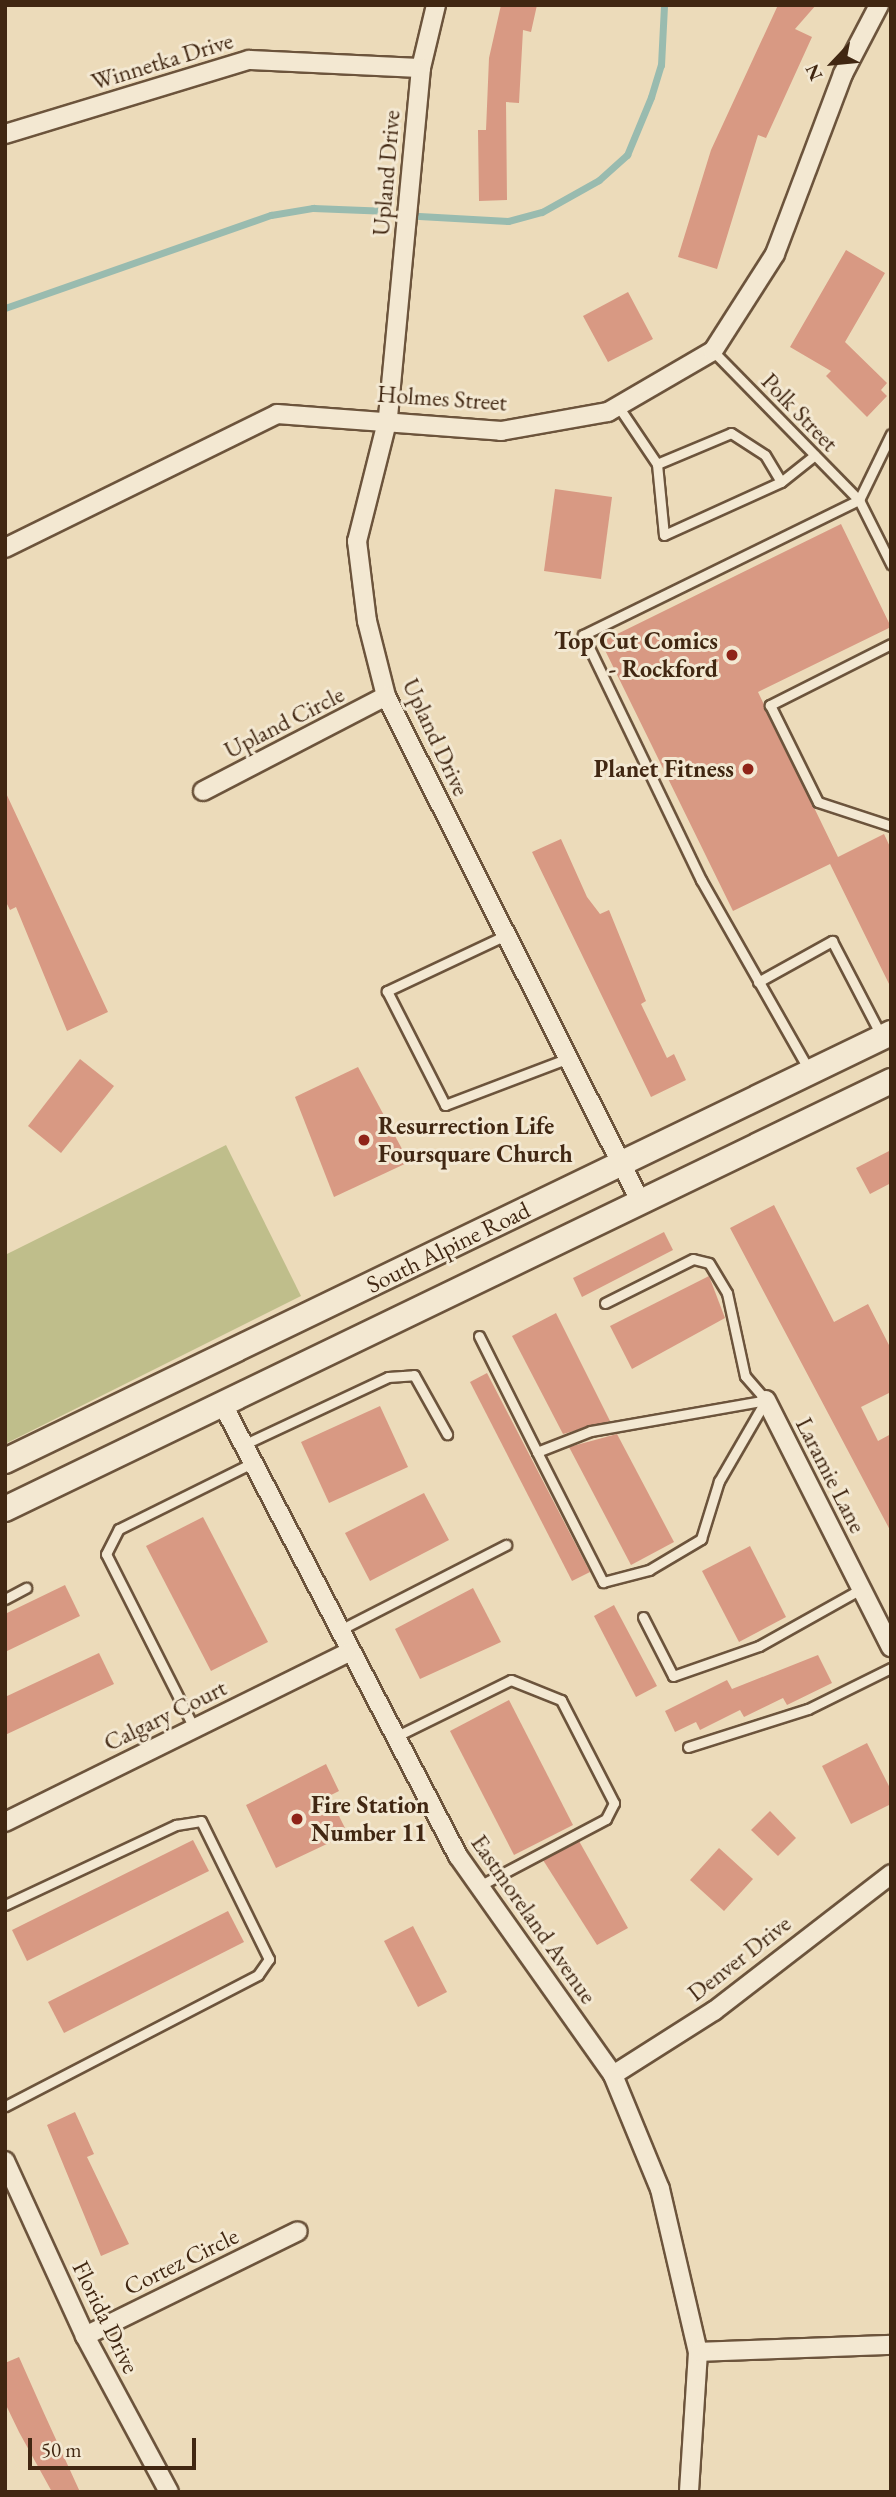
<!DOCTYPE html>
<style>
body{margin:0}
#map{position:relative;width:896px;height:2497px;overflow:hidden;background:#ecdbba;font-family:"EB Garamond",serif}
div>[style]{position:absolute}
.green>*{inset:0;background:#bfbe8b}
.stream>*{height:7px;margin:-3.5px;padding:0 3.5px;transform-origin:3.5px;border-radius:3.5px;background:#99bbaf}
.building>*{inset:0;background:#d89983}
.roads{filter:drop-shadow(2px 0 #6c543c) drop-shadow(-2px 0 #6c543c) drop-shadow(0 2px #6c543c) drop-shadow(0 -2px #6c543c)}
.service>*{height:9px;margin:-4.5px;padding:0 4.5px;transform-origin:4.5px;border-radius:4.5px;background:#f3e8d2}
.minor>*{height:18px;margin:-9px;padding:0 9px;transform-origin:9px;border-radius:9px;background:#f3e8d2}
.secondary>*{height:24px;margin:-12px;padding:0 12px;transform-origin:12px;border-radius:12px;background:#f3e8d2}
.dots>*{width:19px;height:19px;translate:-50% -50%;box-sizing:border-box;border:4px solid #f3e8d2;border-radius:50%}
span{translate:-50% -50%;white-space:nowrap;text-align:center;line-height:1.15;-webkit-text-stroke:6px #f3e8d2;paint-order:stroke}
.street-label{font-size:24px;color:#412712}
.poi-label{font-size:24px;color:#412712;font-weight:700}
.right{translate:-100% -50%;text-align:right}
.left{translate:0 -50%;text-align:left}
.frame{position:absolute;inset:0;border:7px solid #412712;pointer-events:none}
.north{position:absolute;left:798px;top:28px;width:70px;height:70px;-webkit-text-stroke:5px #f3e8d2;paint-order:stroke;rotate:244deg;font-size:19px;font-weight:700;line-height:28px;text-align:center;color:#412712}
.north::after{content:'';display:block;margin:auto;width:24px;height:32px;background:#412712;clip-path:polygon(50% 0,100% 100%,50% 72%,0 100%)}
.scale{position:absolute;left:28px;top:2438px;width:168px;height:32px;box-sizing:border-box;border:4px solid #412712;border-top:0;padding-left:9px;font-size:21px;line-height:24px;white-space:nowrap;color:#412712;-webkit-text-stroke:5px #f3e8d2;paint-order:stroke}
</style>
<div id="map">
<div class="green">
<i style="clip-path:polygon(226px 1145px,301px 1296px,5px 1444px,5px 1255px)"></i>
</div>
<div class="stream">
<i style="left:419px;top:216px;width:89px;rotate:3.2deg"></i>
<i style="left:508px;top:221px;width:35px;rotate:-15deg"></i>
<i style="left:542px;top:212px;width:65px;rotate:-29.3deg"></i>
<i style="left:599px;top:180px;width:38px;rotate:-42deg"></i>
<i style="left:627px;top:155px;width:63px;rotate:-67.5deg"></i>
<i style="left:651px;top:97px;width:34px;rotate:-73deg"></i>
<i style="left:661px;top:65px;width:60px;rotate:-87.1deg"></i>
<i style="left:5px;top:308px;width:282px;rotate:-19.3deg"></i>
<i style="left:271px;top:215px;width:43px;rotate:-9.5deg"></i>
<i style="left:313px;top:208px;width:76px;rotate:2.3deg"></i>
</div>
<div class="building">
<i style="clip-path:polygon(501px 5px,537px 5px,531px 32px,523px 30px,519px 103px,506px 102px,507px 200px,479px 201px,478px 130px,486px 130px,489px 58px)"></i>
<i style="clip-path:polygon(778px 5px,816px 5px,795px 29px,812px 37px,766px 138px,758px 135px,717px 269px,678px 257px,711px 150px)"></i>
<i style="clip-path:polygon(846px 250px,885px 273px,845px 342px,887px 383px,881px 390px,887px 396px,867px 417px,826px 376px,831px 371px,790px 347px)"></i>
<i style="clip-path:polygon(628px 292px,653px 339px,608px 362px,583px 316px)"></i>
<i style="clip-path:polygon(555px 489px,612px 497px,601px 579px,544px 571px)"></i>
<i style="clip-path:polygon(841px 524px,891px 627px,758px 692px,838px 857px,884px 834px,891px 849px,891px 988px,830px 864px,733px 911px,601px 642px)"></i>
<i style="clip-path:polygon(5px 791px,108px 1012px,67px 1031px,16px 907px,10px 910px,5px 900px)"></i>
<i style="clip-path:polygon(561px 839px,587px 897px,600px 914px,609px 910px,646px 1001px,641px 1004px,667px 1058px,674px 1054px,686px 1080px,651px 1097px,532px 852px)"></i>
<i style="clip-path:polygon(80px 1059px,114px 1086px,61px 1153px,28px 1126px)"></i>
<i style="clip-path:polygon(358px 1067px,409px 1162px,334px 1197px,295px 1097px)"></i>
<i style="clip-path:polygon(891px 1150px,891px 1183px,870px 1194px,856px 1168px)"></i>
<i style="clip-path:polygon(774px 1205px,834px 1322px,868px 1304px,891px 1349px,891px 1392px,861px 1407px,878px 1441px,891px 1434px,891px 1532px,730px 1228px)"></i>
<i style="clip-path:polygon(664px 1232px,673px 1250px,582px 1297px,573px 1278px)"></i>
<i style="clip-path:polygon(709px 1276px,725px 1318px,632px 1369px,610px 1326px)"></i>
<i style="clip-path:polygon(556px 1313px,610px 1421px,563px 1434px,512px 1336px)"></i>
<i style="clip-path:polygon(487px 1373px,590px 1572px,572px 1581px,470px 1382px)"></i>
<i style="clip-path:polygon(380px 1406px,408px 1467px,329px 1503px,301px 1442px)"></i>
<i style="clip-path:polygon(617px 1434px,674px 1542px,631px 1565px,569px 1447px)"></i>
<i style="clip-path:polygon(424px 1493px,449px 1540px,370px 1581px,345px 1533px)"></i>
<i style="clip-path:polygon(203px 1517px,268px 1642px,211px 1671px,146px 1546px)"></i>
<i style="clip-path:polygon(750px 1546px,786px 1617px,739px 1642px,702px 1571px)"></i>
<i style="clip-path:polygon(65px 1585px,80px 1616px,5px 1652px,5px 1614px)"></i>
<i style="clip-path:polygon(473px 1588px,501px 1642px,420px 1679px,395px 1629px)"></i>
<i style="clip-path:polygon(614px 1605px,657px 1686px,636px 1697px,594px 1616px)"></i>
<i style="clip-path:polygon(99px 1653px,114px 1684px,5px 1735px,5px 1697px)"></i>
<i style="clip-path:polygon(818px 1655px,832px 1683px,787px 1705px,783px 1698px,744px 1717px,740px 1710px,700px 1730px,696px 1722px,675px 1732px,665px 1711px,727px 1680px,732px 1689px)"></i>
<i style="clip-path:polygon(509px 1700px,573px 1825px,514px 1855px,450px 1731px)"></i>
<i style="clip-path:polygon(867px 1743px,891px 1790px,891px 1804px,851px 1824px,822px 1766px)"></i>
<i style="clip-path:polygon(326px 1764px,339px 1791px,329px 1796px,348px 1834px,276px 1868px,246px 1805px)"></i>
<i style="clip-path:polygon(770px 1811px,796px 1838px,778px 1856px,751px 1830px)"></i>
<i style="clip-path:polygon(193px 1840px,209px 1871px,27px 1961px,12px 1930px)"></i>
<i style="clip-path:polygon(579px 1841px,628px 1928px,597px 1945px,543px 1860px)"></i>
<i style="clip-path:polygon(719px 1848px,753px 1879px,724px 1911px,690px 1880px)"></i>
<i style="clip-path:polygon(228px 1911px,244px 1942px,64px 2033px,48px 2002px)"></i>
<i style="clip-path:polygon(413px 1926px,447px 1992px,418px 2007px,384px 1941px)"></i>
<i style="clip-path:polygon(75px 2112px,94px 2154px,87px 2157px,129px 2244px,101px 2256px,47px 2125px)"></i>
<i style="clip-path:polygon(19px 2357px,43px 2411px,80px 2492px,52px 2492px,19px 2432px,5px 2403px,5px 2363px)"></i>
</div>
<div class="roads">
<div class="service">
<i style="left:713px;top:351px;width:209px;rotate:45.6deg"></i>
<i style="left:859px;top:500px;width:72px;rotate:63.4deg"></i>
<i style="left:618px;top:406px;width:70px;rotate:56.1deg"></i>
<i style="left:657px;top:464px;width:71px;rotate:84.4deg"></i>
<i style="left:664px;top:535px;width:128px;rotate:-24.4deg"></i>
<i style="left:781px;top:482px;width:43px;rotate:-38.5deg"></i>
<i style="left:657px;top:464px;width:80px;rotate:-22.7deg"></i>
<i style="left:731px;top:433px;width:40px;rotate:32.9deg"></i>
<i style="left:765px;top:455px;width:31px;rotate:59deg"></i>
<i style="left:891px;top:644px;width:136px;rotate:153.2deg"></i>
<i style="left:770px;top:705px;width:108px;rotate:63.7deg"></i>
<i style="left:818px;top:802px;width:77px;rotate:18.2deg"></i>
<i style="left:506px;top:935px;width:132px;rotate:154.8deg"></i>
<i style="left:387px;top:991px;width:128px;rotate:63deg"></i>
<i style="left:445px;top:1105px;width:133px;rotate:-20.8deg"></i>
<i style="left:758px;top:982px;width:85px;rotate:-29deg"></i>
<i style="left:832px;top:941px;width:106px;rotate:62.5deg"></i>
<i style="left:809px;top:1070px;width:219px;rotate:-119.6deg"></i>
<i style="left:701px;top:880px;width:272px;rotate:-115.7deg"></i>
<i style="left:583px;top:635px;width:307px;rotate:-26.1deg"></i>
<i style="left:859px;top:500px;width:73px;rotate:-64.1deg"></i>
<i style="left:605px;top:1303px;width:98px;rotate:-26.6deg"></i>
<i style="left:693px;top:1259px;width:16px;rotate:14deg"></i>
<i style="left:709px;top:1263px;width:35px;rotate:59deg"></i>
<i style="left:727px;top:1293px;width:85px;rotate:77.8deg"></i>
<i style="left:745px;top:1376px;width:32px;rotate:49deg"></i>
<i style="left:479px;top:1336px;width:130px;rotate:63.4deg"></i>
<i style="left:537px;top:1452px;width:58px;rotate:-21.3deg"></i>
<i style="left:591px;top:1431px;width:178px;rotate:-10deg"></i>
<i style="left:243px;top:1445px;width:160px;rotate:-25.1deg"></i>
<i style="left:388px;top:1377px;width:26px;rotate:-4deg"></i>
<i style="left:414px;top:1375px;width:68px;rotate:60.8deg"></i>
<i style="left:537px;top:1452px;width:146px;rotate:63.1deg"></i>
<i style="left:603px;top:1582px;width:48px;rotate:-14.6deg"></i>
<i style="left:649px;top:1570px;width:61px;rotate:-30.8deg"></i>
<i style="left:701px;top:1539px;width:61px;rotate:-72.8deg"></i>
<i style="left:719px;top:1481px;width:94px;rotate:-59.9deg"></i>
<i style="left:5px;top:1599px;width:24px;rotate:-28deg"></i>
<i style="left:643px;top:1617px;width:66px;rotate:63deg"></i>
<i style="left:673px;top:1676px;width:91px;rotate:-19.2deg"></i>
<i style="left:759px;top:1646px;width:117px;rotate:-29.2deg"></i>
<i style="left:338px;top:1631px;width:189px;rotate:-27.1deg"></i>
<i style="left:194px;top:1728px;width:195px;rotate:-116.8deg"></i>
<i style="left:106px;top:1554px;width:28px;rotate:-63deg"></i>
<i style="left:119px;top:1529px;width:148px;rotate:-26.4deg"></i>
<i style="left:395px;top:1737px;width:129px;rotate:-26.2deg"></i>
<i style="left:511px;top:1680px;width:54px;rotate:21.8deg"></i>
<i style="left:561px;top:1700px;width:116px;rotate:62.8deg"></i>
<i style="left:614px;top:1803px;width:18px;rotate:117deg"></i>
<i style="left:606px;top:1819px;width:144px;rotate:152.2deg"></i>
<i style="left:688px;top:1747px;width:126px;rotate:-17.6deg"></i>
<i style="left:808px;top:1709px;width:93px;rotate:-26.3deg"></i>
<i style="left:5px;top:1905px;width:189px;rotate:-25.1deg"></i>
<i style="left:176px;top:1825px;width:25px;rotate:-9deg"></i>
<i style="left:201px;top:1821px;width:154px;rotate:63.8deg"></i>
<i style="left:269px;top:1959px;width:19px;rotate:125deg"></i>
<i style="left:258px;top:1975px;width:285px;rotate:152.6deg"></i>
</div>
<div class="minor">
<i style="left:436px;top:5px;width:65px;rotate:103.4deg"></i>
<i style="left:421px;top:68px;width:352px;rotate:95.4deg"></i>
<i style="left:388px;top:418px;width:127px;rotate:104.1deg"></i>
<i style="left:357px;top:541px;width:81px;rotate:82.9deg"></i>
<i style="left:367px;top:621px;width:77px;rotate:75.8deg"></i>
<i style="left:386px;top:696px;width:568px;rotate:63.3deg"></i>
<i style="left:5px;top:134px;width:255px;rotate:-16.9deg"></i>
<i style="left:249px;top:60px;width:172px;rotate:2.7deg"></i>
<i style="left:5px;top:548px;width:303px;rotate:-26.2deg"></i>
<i style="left:277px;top:414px;width:225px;rotate:4.3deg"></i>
<i style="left:501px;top:431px;width:109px;rotate:-10.1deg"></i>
<i style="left:608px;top:412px;width:121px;rotate:-30.2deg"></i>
<i style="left:713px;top:351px;width:115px;rotate:-57.4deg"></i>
<i style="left:775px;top:254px;width:192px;rotate:-69.3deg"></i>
<i style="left:843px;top:74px;width:78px;rotate:-62.4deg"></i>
<i style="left:203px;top:791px;width:206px;rotate:-27.4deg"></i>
<i style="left:766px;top:1400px;width:277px;rotate:63.2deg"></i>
<i style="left:223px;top:1405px;width:509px;rotate:62.48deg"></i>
<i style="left:458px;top:1856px;width:268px;rotate:54.7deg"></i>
<i style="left:613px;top:2075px;width:123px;rotate:67.6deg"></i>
<i style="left:660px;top:2189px;width:167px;rotate:76.9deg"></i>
<i style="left:698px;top:2352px;width:140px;rotate:93.7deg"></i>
<i style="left:5px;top:1822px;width:381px;rotate:-26.3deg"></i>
<i style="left:613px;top:2075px;width:120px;rotate:-32.4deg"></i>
<i style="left:714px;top:2011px;width:224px;rotate:-37.7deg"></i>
<i style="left:5px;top:2161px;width:192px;rotate:65.4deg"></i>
<i style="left:85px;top:2336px;width:177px;rotate:61.7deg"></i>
<i style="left:85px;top:2336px;width:237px;rotate:-26.2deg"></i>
<i style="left:698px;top:2352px;width:193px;rotate:-2.1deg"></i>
</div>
<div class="secondary">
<i style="left:5px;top:1461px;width:984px;rotate:-25.78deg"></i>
<i style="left:5px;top:1509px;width:984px;rotate:-25.78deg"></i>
</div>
</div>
<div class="dots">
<i style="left:732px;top:655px;background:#8f2418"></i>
<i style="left:748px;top:769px;background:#8f2418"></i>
<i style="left:364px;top:1140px;background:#8f2418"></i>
<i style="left:297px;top:1819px;background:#8f2418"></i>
</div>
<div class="street-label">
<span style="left:162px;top:61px;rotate:-17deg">Winnetka Drive</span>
<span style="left:386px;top:173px;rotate:-85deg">Upland Drive</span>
<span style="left:442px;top:398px;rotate:4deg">Holmes Street</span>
<span style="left:800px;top:412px;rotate:46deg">Polk Street</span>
<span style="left:284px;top:722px;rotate:-27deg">Upland Circle</span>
<span style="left:436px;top:737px;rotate:65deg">Upland Drive</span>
<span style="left:448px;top:1247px;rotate:-26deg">South Alpine Road</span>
<span style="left:831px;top:1475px;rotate:63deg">Laramie Lane</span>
<span style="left:165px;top:1715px;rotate:-26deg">Calgary Court</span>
<span style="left:534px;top:1919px;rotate:55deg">Eastmoreland Avenue</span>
<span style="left:739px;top:1958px;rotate:-38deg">Denver Drive</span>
<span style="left:181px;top:2261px;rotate:-26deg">Cortez Circle</span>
<span style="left:106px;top:2317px;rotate:64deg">Florida Drive</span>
</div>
<div class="poi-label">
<span class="right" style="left:718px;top:655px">Top Cut Comics<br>- Rockford</span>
<span class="right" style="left:734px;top:769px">Planet Fitness</span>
<span class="left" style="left:378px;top:1140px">Resurrection Life<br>Foursquare Church</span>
<span class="left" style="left:311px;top:1819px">Fire Station<br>Number 11</span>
</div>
<div class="frame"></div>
<div class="north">N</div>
<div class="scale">50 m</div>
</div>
